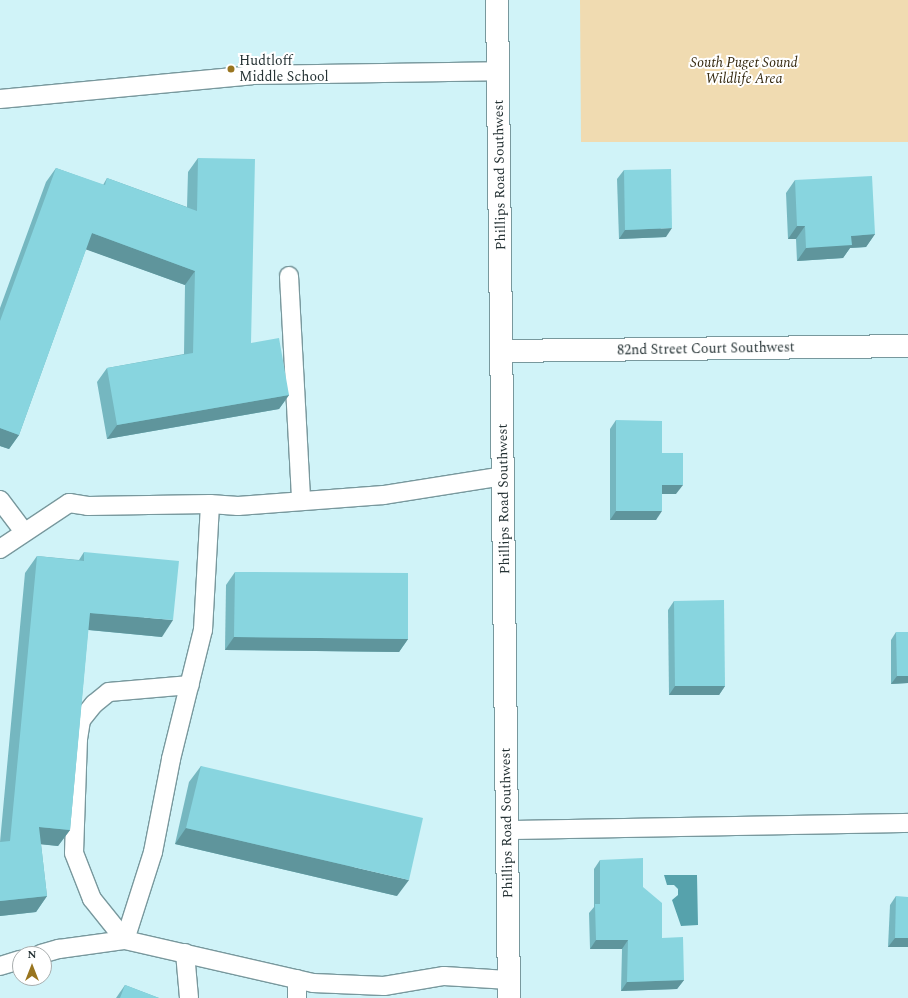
<!DOCTYPE html>
<style>
body{margin:0}
#map{position:relative;width:908px;height:998px;overflow:hidden;background:#d0f3f8;font-family:Spectral,serif}
div>[style]{position:absolute}
.green>*{inset:0;background:#f0dbb1}
.water>*{inset:0;background:#56a2ac}
.roads{filter:drop-shadow(1px 0 #78989d) drop-shadow(-1px 0 #78989d) drop-shadow(0 1px #78989d) drop-shadow(0 -1px #78989d)}
.lane>*{height:18px;margin:-9px;padding:0 9px;transform-origin:9px;border-radius:9px;background:#fff}
.street>*{height:22px;margin:-11px;padding:0 11px;transform-origin:11px;border-radius:11px;background:#fff}
.secondary>*{height:22px;margin:-11px;padding:0 11px;transform-origin:11px;border-radius:11px;background:#fff}
.wall>*{inset:0;background:#75b7c0}
.shaded-wall>*{inset:0;background:#5f959c}
.building>*{inset:0;background:#88d5df}
.dots>*{width:11px;height:11px;translate:-50% -50%;box-sizing:border-box;border:2px solid #fff;border-radius:50%}
span{translate:-50% -50%;white-space:nowrap;text-align:center;line-height:1.15;-webkit-text-stroke:4px #fff;paint-order:stroke}
.poi-label{font-size:14px;color:#253234}
.left{translate:0 -50%;text-align:left}
.park-label{font-size:14px;color:#352910;font-style:italic}
.street-label{font-size:14px;color:#253234}
.north{position:absolute;left:12px;top:946px;width:40px;height:40px;box-sizing:border-box;background:#fff;border:1px solid #a8adae;border-radius:50%;rotate:0deg;font-size:11px;font-weight:700;line-height:16px;text-align:center;color:#253234}
.north::after{content:'';display:block;margin:auto;width:14px;height:18px;background:#99751f;clip-path:polygon(50% 0,100% 100%,50% 72%,0 100%)}
</style>
<div id="map">
<div class="green">
<i style="clip-path:polygon(580px 0,908px 0,908px 142px,581px 142px)"></i>
</div>
<div class="water">
<i style="clip-path:polygon(664px 875px,697px 875px,698px 925px,681px 926px,672px 900px,678px 895px,678px 889px,674px 885px,667px 885px)"></i>
</div>
<div class="roads">
<div class="lane">
<i style="left:0;top:99px;width:253px;rotate:-5.4deg"></i>
<i style="left:252px;top:75px;width:246px;rotate:-0.9deg"></i>
<i style="left:289px;top:276px;width:225px;rotate:86.9deg"></i>
<i style="left:0;top:500px;width:40px;rotate:53deg"></i>
<i style="left:0;top:549px;width:83px;rotate:-33.7deg"></i>
<i style="left:69px;top:503px;width:19px;rotate:9deg"></i>
<i style="left:88px;top:506px;width:122px;rotate:-0.9deg"></i>
<i style="left:210px;top:504px;width:28px;rotate:4deg"></i>
<i style="left:238px;top:506px;width:146px;rotate:-4.3deg"></i>
<i style="left:384px;top:495px;width:121px;rotate:-9deg"></i>
<i style="left:508px;top:830px;width:400px;rotate:-1deg"></i>
<i style="left:125px;top:940px;width:92px;rotate:-72.3deg"></i>
<i style="left:153px;top:852px;width:95px;rotate:-79deg"></i>
<i style="left:171px;top:759px;width:133px;rotate:-76.1deg"></i>
<i style="left:203px;top:630px;width:126px;rotate:-86.8deg"></i>
<i style="left:125px;top:940px;width:53px;rotate:-128.8deg"></i>
<i style="left:92px;top:899px;width:49px;rotate:-111.4deg"></i>
<i style="left:74px;top:853px;width:114px;rotate:-88deg"></i>
<i style="left:78px;top:739px;width:19px;rotate:-81deg"></i>
<i style="left:81px;top:720px;width:21px;rotate:-51deg"></i>
<i style="left:94px;top:704px;width:19px;rotate:-39deg"></i>
<i style="left:109px;top:692px;width:81px;rotate:-4.9deg"></i>
<i style="left:185px;top:953px;width:45px;rotate:84.9deg"></i>
<i style="left:41px;top:954px;width:19px;rotate:-16deg"></i>
<i style="left:59px;top:949px;width:67px;rotate:-7.8deg"></i>
<i style="left:125px;top:940px;width:193px;rotate:12.9deg"></i>
<i style="left:313px;top:983px;width:71px;rotate:2.4deg"></i>
<i style="left:384px;top:986px;width:61px;rotate:-9.5deg"></i>
<i style="left:444px;top:976px;width:65px;rotate:3.5deg"></i>
<i style="left:0;top:966px;width:21px;rotate:-17deg"></i>
<i style="left:297px;top:979px;width:19px;rotate:90deg"></i>
</div>
<div class="street">
<i style="left:503px;top:351px;width:405px;rotate:-0.7deg"></i>
</div>
<div class="secondary">
<i style="left:497px;top:0;width:998px;rotate:89.31deg"></i>
</div>
</div>
<div class="wall">
<i style="clip-path:polygon(198px 158px,251px 343px,289px 395px,279px 409px,107px 439px,97px 382px,107px 368px,184px 354px,185px 285px,86px 249px,19px 435px,9px 449px,0 446px,0 308px,46px 182px,56px 168px,103px 185px,107px 178px,187px 207px,188px 172px)"></i>
<i style="clip-path:polygon(624px 170px,666px 237px,619px 239px,617px 179px)"></i>
<i style="clip-path:polygon(795px 180px,875px 234px,866px 247px,850px 248px,843px 258px,797px 261px,796px 239px,788px 239px,786px 193px)"></i>
<i style="clip-path:polygon(616px 420px,662px 453px,676px 494px,662px 494px,656px 520px,610px 520px,610px 429px)"></i>
<i style="clip-path:polygon(84px 552px,162px 637px,88px 630px,70px 830px,58px 846px,41px 844px,47px 896px,36px 912px,0 916px,0 842px,25px 573px,37px 556px,79px 560px)"></i>
<i style="clip-path:polygon(235px 572px,408px 639px,399px 652px,225px 650px,226px 585px)"></i>
<i style="clip-path:polygon(674px 601px,725px 686px,719px 695px,669px 695px,668px 610px)"></i>
<i style="clip-path:polygon(896px 632px,908px 632px,908px 683px,891px 684px,891px 640px)"></i>
<i style="clip-path:polygon(201px 766px,397px 896px,175px 844px,189px 782px)"></i>
<i style="clip-path:polygon(600px 860px,662px 938px,684px 980px,677px 989px,621px 991px,622px 949px,590px 949px,589px 913px,594px 907px,594px 869px)"></i>
<i style="clip-path:polygon(896px 896px,908px 947px,888px 947px,890px 905px)"></i>
<i style="clip-path:polygon(125px 985px,159px 998px,116px 998px)"></i>
</div>
<div class="shaded-wall">
<i style="clip-path:polygon(797px 226px,805px 226px,796px 239px,788px 239px)"></i>
<i style="clip-path:polygon(672px 228px,666px 237px,619px 239px,625px 230px)"></i>
<i style="clip-path:polygon(92px 233px,195px 271px,185px 285px,82px 248px)"></i>
<i style="clip-path:polygon(875px 234px,866px 247px,850px 248px,843px 258px,797px 261px,806px 248px,851px 236px)"></i>
<i style="clip-path:polygon(289px 395px,279px 409px,107px 439px,117px 425px)"></i>
<i style="clip-path:polygon(0 428px,19px 435px,9px 449px,0 446px)"></i>
<i style="clip-path:polygon(662px 485px,683px 485px,676px 494px,656px 494px)"></i>
<i style="clip-path:polygon(616px 511px,662px 511px,656px 520px,610px 520px)"></i>
<i style="clip-path:polygon(90px 613px,173px 620px,162px 637px,79px 629px)"></i>
<i style="clip-path:polygon(234px 637px,408px 639px,399px 652px,225px 650px)"></i>
<i style="clip-path:polygon(897px 676px,908px 676px,908px 683px,891px 684px)"></i>
<i style="clip-path:polygon(675px 686px,725px 686px,719px 695px,669px 695px)"></i>
<i style="clip-path:polygon(39px 827px,70px 830px,58px 846px,28px 843px)"></i>
<i style="clip-path:polygon(186px 828px,409px 880px,397px 896px,175px 844px)"></i>
<i style="clip-path:polygon(47px 896px,36px 912px,0 916px,0 901px)"></i>
<i style="clip-path:polygon(895px 938px,908px 938px,908px 947px,888px 947px)"></i>
<i style="clip-path:polygon(596px 940px,628px 940px,622px 949px,590px 949px)"></i>
<i style="clip-path:polygon(684px 980px,677px 989px,621px 991px,627px 982px)"></i>
</div>
<div class="building">
<i style="clip-path:polygon(198px 158px,255px 159px,251px 343px,279px 338px,289px 395px,117px 425px,107px 368px,193px 353px,195px 271px,92px 233px,19px 435px,0 428px,0 321px,56px 168px,105px 185px,107px 178px,197px 211px)"></i>
<i style="clip-path:polygon(671px 169px,672px 228px,625px 230px,624px 170px)"></i>
<i style="clip-path:polygon(872px 176px,875px 234px,851px 236px,852px 245px,806px 248px,805px 226px,797px 226px,795px 180px)"></i>
<i style="clip-path:polygon(616px 420px,662px 421px,662px 453px,683px 453px,683px 485px,662px 485px,662px 511px,616px 511px)"></i>
<i style="clip-path:polygon(84px 552px,179px 561px,173px 620px,90px 613px,70px 830px,39px 827px,47px 896px,0 901px,0 842px,10px 841px,37px 556px,84px 561px)"></i>
<i style="clip-path:polygon(235px 572px,408px 573px,408px 639px,234px 637px)"></i>
<i style="clip-path:polygon(724px 600px,725px 686px,675px 686px,674px 601px)"></i>
<i style="clip-path:polygon(896px 632px,908px 632px,908px 676px,897px 676px)"></i>
<i style="clip-path:polygon(201px 766px,423px 818px,409px 880px,186px 828px)"></i>
<i style="clip-path:polygon(643px 858px,643px 887px,662px 903px,662px 938px,683px 937px,684px 980px,627px 982px,628px 940px,596px 940px,595px 904px,600px 904px,600px 860px)"></i>
<i style="clip-path:polygon(896px 896px,908px 897px,908px 938px,895px 938px)"></i>
<i style="clip-path:polygon(125px 985px,159px 998px,120px 998px)"></i>
</div>
<div class="dots">
<i style="left:231px;top:69px;background:#99751f"></i>
</div>
<div class="poi-label">
<span class="left" style="left:239px;top:69px">Hudtloff<br>Middle School</span>
</div>
<div class="park-label">
<span style="left:744px;top:71px">South Puget Sound<br>Wildlife Area</span>
</div>
<div class="street-label">
<span style="left:500px;top:175px;rotate:-91deg">Phillips Road Southwest</span>
<span style="left:706px;top:349px;rotate:-1deg">82nd Street Court Southwest</span>
<span style="left:504px;top:499px;rotate:-91deg">Phillips Road Southwest</span>
<span style="left:507px;top:823px;rotate:-91deg">Phillips Road Southwest</span>
</div>
<div class="north">N</div>
</div>
